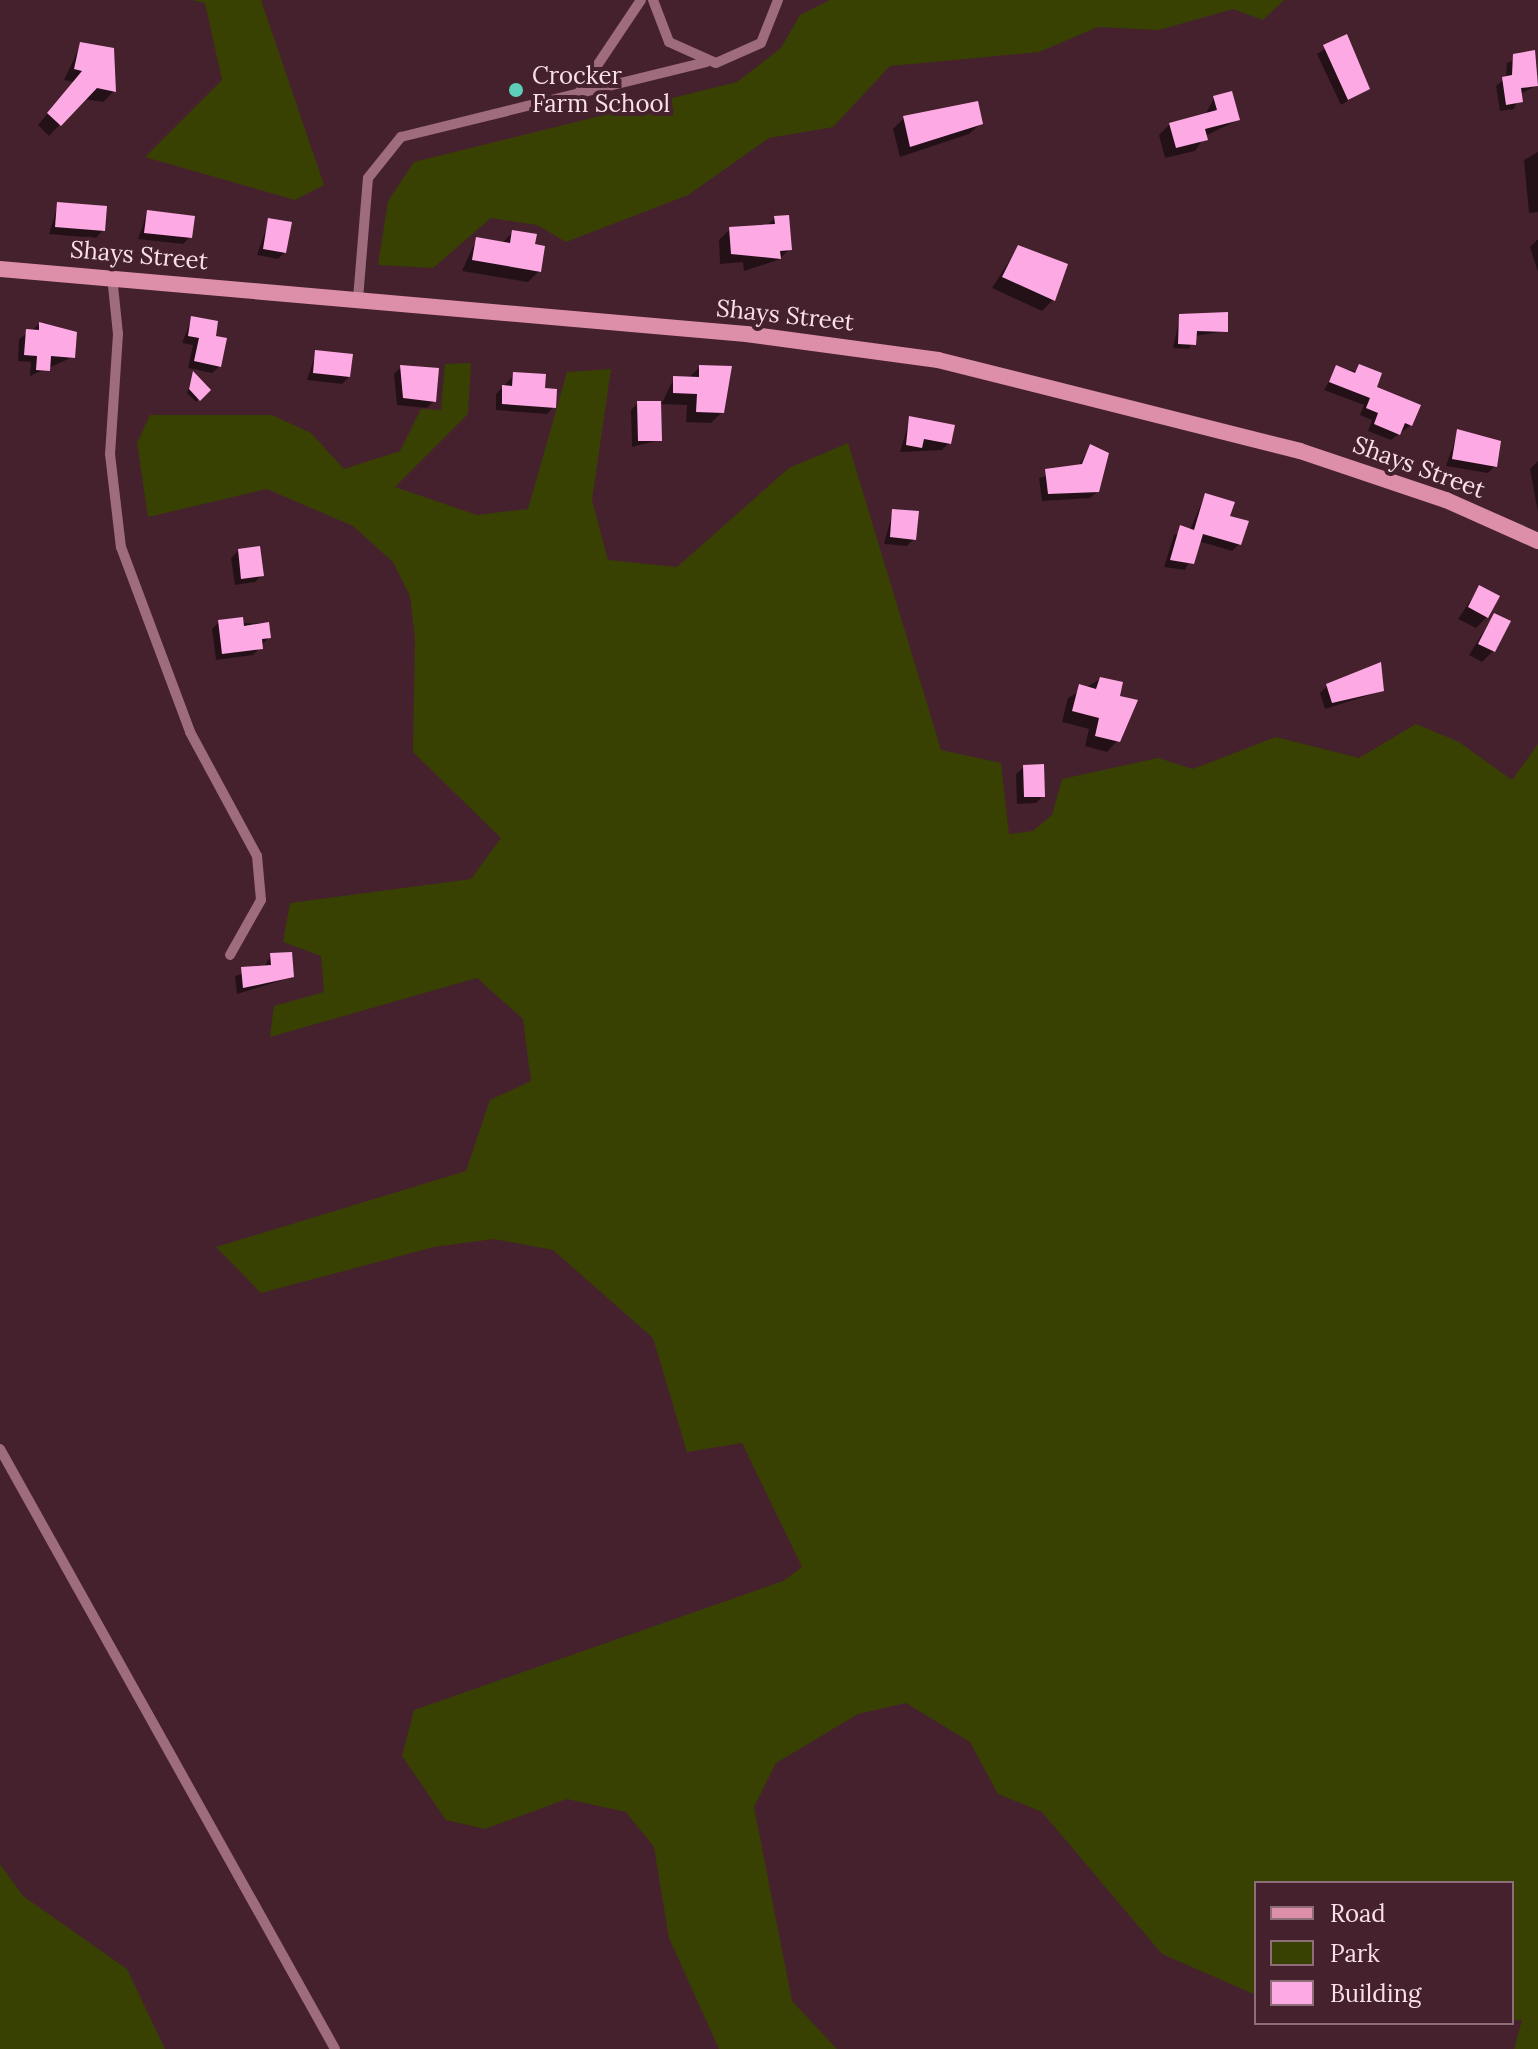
<!DOCTYPE html>
<style>
body{margin:0}
#map{position:relative;width:1538px;height:2049px;overflow:hidden;background:#45212e;font-family:Lora,serif}
div>[style]{position:absolute}
.green>*{inset:0;background:#384102}
.shadow>*{inset:0;background:#0007}
.building>*{inset:0;background:#fdaae4}
.service>*{height:10px;margin:-5px;padding:0 5px;transform-origin:5px;border-radius:5px;background:#9e6c7c}
.secondary>*{height:16px;margin:-8px;padding:0 8px;transform-origin:8px;border-radius:8px;background:#dd8ea8}
.dots>*{width:22px;height:22px;translate:-50% -50%;box-sizing:border-box;border:4px solid #45212e;border-radius:50%}
span{translate:-50% -50%;white-space:nowrap;text-align:center;line-height:1.15;-webkit-text-stroke:8px #45212e;paint-order:stroke}
.poi-label{font-size:24px;color:#f9e0e7}
.left{translate:0 -50%;text-align:left}
.street-label{font-size:24px;color:#f9e0e7}
.legend{position:absolute;left:1254px;top:1881px;width:260px;height:144px;box-sizing:border-box;background:#45212e;border:2px solid #8d6d78;margin:0;padding:10px 14px;list-style:none;font-size:24px;color:#f9e0e7}
.legend li{display:flex;align-items:center;gap:16px;height:40px}
.legend b{width:40px;border:2px solid #8d6d78}
</style>
<div id="map">
<div class="green">
<i style="clip-path:polygon(191px 0,261px 0,324px 185px,295px 200px,145px 157px,222px 80px,205px 3px)"></i>
<i style="clip-path:polygon(830px 0,1284px 0,1263px 20px,1233px 9px,1159px 30px,1098px 27px,1039px 52px,890px 66px,833px 127px,769px 138px,688px 195px,566px 242px,537px 225px,491px 218px,433px 268px,378px 265px,388px 201px,414px 162px,737px 82px,781px 48px,800px 15px)"></i>
<i style="clip-path:polygon(471px 363px,468px 414px,395px 487px,477px 515px,528px 509px,567px 372px,611px 369px,592px 500px,608px 560px,677px 567px,789px 468px,848px 443px,941px 750px,1001px 763px,1009px 834px,1033px 831px,1052px 815px,1062px 779px,1158px 758px,1193px 769px,1276px 737px,1359px 758px,1416px 724px,1459px 742px,1512px 780px,1538px 744px,1538px 2049px,1514px 2049px,1522px 2020px,1512px 2020px,1512px 1883px,1256px 1883px,1256px 1995px,1162px 1954px,1042px 1812px,998px 1794px,970px 1742px,906px 1703px,858px 1714px,776px 1763px,754px 1807px,792px 2001px,837px 2049px,719px 2049px,669px 1938px,654px 1847px,626px 1812px,567px 1799px,485px 1829px,446px 1820px,402px 1756px,414px 1710px,783px 1581px,802px 1567px,742px 1443px,687px 1452px,653px 1338px,553px 1250px,494px 1239px,434px 1247px,261px 1293px,216px 1247px,466px 1171px,490px 1100px,531px 1081px,523px 1019px,477px 978px,270px 1037px,274px 1006px,324px 992px,321px 956px,283px 942px,290px 903px,471px 879px,501px 838px,413px 752px,415px 638px,410px 596px,393px 562px,353px 526px,267px 489px,148px 517px,137px 443px,150px 415px,272px 415px,311px 433px,344px 469px,400px 451px,421px 409px,441px 410px,445px 364px)"></i>
<i style="clip-path:polygon(0 1864px,23px 1896px,127px 1969px,165px 2049px,0 2049px)"></i>
</div>
<div class="shadow">
<i style="clip-path:polygon(1346px 36px,1367px 89px,1341px 105px,1317px 54px)"></i>
<i style="clip-path:polygon(81px 44px,112px 49px,114px 91px,103px 102px,84px 99px,49px 136px,38px 125px,74px 82px,64px 80px)"></i>
<i style="clip-path:polygon(1533px 53px,1538px 85px,1520px 94px,1514px 109px,1500px 111px,1496px 86px,1506px 78px,1507px 63px)"></i>
<i style="clip-path:polygon(1214px 98px,1238px 120px,1205px 136px,1195px 151px,1165px 158px,1159px 135px,1170px 124px,1205px 115px)"></i>
<i style="clip-path:polygon(904px 118px,981px 123px,969px 134px,900px 157px,893px 129px)"></i>
<i style="clip-path:polygon(1538px 152px,1538px 212px,1529px 213px,1524px 160px)"></i>
<i style="clip-path:polygon(58px 204px,103px 230px,96px 238px,49px 234px)"></i>
<i style="clip-path:polygon(147px 213px,190px 237px,183px 244px,138px 239px)"></i>
<i style="clip-path:polygon(775px 218px,790px 249px,778px 260px,744px 271px,743px 262px,720px 264px,719px 240px,730px 229px,766px 226px)"></i>
<i style="clip-path:polygon(269px 220px,285px 252px,278px 259px,257px 255px)"></i>
<i style="clip-path:polygon(512px 233px,533px 246px,539px 271px,528px 282px,462px 271px,476px 240px,501px 244px)"></i>
<i style="clip-path:polygon(1537px 240px,1538px 240px,1538px 272px,1530px 247px)"></i>
<i style="clip-path:polygon(1018px 247px,1062px 263px,1053px 300px,1042px 311px,992px 288px)"></i>
<i style="clip-path:polygon(1180px 316px,1226px 331px,1195px 336px,1189px 349px,1173px 348px)"></i>
<i style="clip-path:polygon(192px 318px,213px 337px,220px 366px,212px 373px,188px 368px,193px 345px,182px 343px)"></i>
<i style="clip-path:polygon(40px 324px,73px 357px,30px 376px,31px 362px,18px 361px,19px 339px)"></i>
<i style="clip-path:polygon(316px 352px,349px 377px,342px 384px,307px 380px)"></i>
<i style="clip-path:polygon(401px 367px,434px 401px,427px 408px,397px 405px,394px 374px)"></i>
<i style="clip-path:polygon(700px 367px,730px 368px,722px 412px,711px 423px,686px 422px,687px 405px,659px 404px,660px 440px,632px 447px,631px 410px,638px 403px,662px 403px,674px 378px,688px 378px)"></i>
<i style="clip-path:polygon(1337px 368px,1380px 375px,1375px 388px,1411px 425px,1391px 440px,1368px 431px,1372px 420px,1360px 415px,1364px 405px,1324px 390px)"></i>
<i style="clip-path:polygon(193px 374px,209px 390px,196px 402px,187px 393px)"></i>
<i style="clip-path:polygon(514px 375px,543px 390px,554px 407px,547px 414px,496px 410px,496px 394px)"></i>
<i style="clip-path:polygon(910px 418px,949px 443px,942px 450px,900px 452px)"></i>
<i style="clip-path:polygon(1458px 431px,1495px 466px,1488px 473px,1446px 466px)"></i>
<i style="clip-path:polygon(1090px 446px,1098px 491px,1090px 498px,1042px 501px,1039px 478px,1078px 467px)"></i>
<i style="clip-path:polygon(1538px 461px,1538px 512px,1530px 469px)"></i>
<i style="clip-path:polygon(1205px 495px,1228px 517px,1239px 544px,1232px 551px,1198px 541px,1185px 570px,1164px 567px,1174px 535px,1190px 530px)"></i>
<i style="clip-path:polygon(893px 511px,914px 539px,907px 546px,884px 544px)"></i>
<i style="clip-path:polygon(238px 551px,262px 575px,255px 582px,235px 585px,231px 558px)"></i>
<i style="clip-path:polygon(1479px 588px,1487px 617px,1476px 628px,1458px 619px)"></i>
<i style="clip-path:polygon(1494px 615px,1493px 651px,1482px 662px,1469px 655px)"></i>
<i style="clip-path:polygon(219px 622px,268px 624px,269px 637px,253px 655px,216px 660px,212px 629px)"></i>
<i style="clip-path:polygon(1100px 679px,1118px 740px,1107px 752px,1085px 746px,1089px 729px,1062px 722px,1068px 698px)"></i>
<i style="clip-path:polygon(1327px 686px,1382px 691px,1325px 709px,1320px 693px)"></i>
<i style="clip-path:polygon(1024px 767px,1043px 796px,1036px 803px,1017px 804px,1016px 774px)"></i>
<i style="clip-path:polygon(271px 955px,292px 977px,237px 994px,235px 976px,264px 967px)"></i>
</div>
<div class="building">
<i style="clip-path:polygon(1347px 34px,1370px 89px,1348px 100px,1323px 45px)"></i>
<i style="clip-path:polygon(80px 42px,114px 48px,116px 92px,97px 88px,61px 126px,47px 113px,82px 71px,74px 69px)"></i>
<i style="clip-path:polygon(1535px 50px,1538px 86px,1521px 88px,1523px 102px,1506px 105px,1502px 77px,1512px 75px,1513px 54px)"></i>
<i style="clip-path:polygon(1232px 91px,1240px 120px,1205px 129px,1208px 140px,1176px 148px,1169px 123px,1217px 110px,1213px 96px)"></i>
<i style="clip-path:polygon(978px 101px,983px 124px,910px 147px,903px 116px)"></i>
<i style="clip-path:polygon(57px 202px,107px 206px,105px 231px,55px 227px)"></i>
<i style="clip-path:polygon(147px 210px,195px 216px,192px 238px,144px 233px)"></i>
<i style="clip-path:polygon(789px 215px,792px 250px,780px 251px,781px 259px,731px 254px,729px 227px,775px 224px,774px 216px)"></i>
<i style="clip-path:polygon(268px 218px,292px 222px,286px 253px,263px 249px)"></i>
<i style="clip-path:polygon(512px 230px,537px 234px,535px 244px,545px 246px,541px 272px,472px 260px,476px 237px,510px 243px)"></i>
<i style="clip-path:polygon(1018px 245px,1068px 264px,1055px 301px,1002px 277px)"></i>
<i style="clip-path:polygon(1228px 312px,1228px 332px,1197px 331px,1196px 345px,1178px 344px,1179px 314px)"></i>
<i style="clip-path:polygon(191px 316px,218px 321px,216px 336px,227px 338px,221px 367px,194px 361px,199px 338px,188px 336px)"></i>
<i style="clip-path:polygon(39px 322px,77px 332px,75px 358px,51px 356px,50px 371px,36px 370px,37px 356px,24px 355px,26px 329px,39px 330px)"></i>
<i style="clip-path:polygon(315px 350px,353px 354px,350px 377px,313px 373px)"></i>
<i style="clip-path:polygon(1359px 364px,1382px 373px,1377px 387px,1421px 405px,1412px 426px,1405px 423px,1400px 435px,1374px 424px,1378px 413px,1366px 408px,1370px 398px,1329px 382px,1336px 365px,1355px 373px)"></i>
<i style="clip-path:polygon(400px 365px,439px 368px,436px 402px,403px 398px)"></i>
<i style="clip-path:polygon(699px 365px,732px 366px,724px 413px,696px 412px,697px 394px,673px 393px,673px 376px,699px 377px)"></i>
<i style="clip-path:polygon(193px 371px,211px 390px,200px 401px,189px 389px)"></i>
<i style="clip-path:polygon(513px 372px,546px 374px,545px 388px,557px 389px,556px 408px,502px 404px,502px 385px,512px 386px)"></i>
<i style="clip-path:polygon(637px 401px,661px 401px,662px 441px,638px 441px)"></i>
<i style="clip-path:polygon(909px 416px,955px 425px,951px 444px,924px 439px,922px 448px,906px 445px)"></i>
<i style="clip-path:polygon(1457px 429px,1501px 441px,1497px 467px,1452px 459px)"></i>
<i style="clip-path:polygon(1090px 444px,1109px 453px,1099px 492px,1048px 494px,1045px 469px,1082px 464px)"></i>
<i style="clip-path:polygon(1205px 493px,1235px 502px,1230px 516px,1249px 521px,1241px 545px,1203px 534px,1194px 564px,1170px 560px,1180px 525px,1194px 530px)"></i>
<i style="clip-path:polygon(892px 509px,919px 511px,916px 540px,890px 537px)"></i>
<i style="clip-path:polygon(260px 546px,264px 576px,241px 579px,238px 549px)"></i>
<i style="clip-path:polygon(1479px 585px,1500px 596px,1488px 618px,1468px 607px)"></i>
<i style="clip-path:polygon(1494px 613px,1511px 621px,1495px 652px,1478px 644px)"></i>
<i style="clip-path:polygon(243px 617px,244px 626px,269px 622px,271px 638px,262px 639px,263px 649px,222px 654px,218px 620px)"></i>
<i style="clip-path:polygon(1381px 662px,1384px 691px,1332px 703px,1326px 684px)"></i>
<i style="clip-path:polygon(1100px 677px,1123px 682px,1120px 696px,1138px 700px,1120px 742px,1095px 736px,1099px 718px,1072px 711px,1079px 684px,1096px 689px)"></i>
<i style="clip-path:polygon(1044px 764px,1045px 797px,1024px 797px,1023px 765px)"></i>
<i style="clip-path:polygon(292px 952px,294px 977px,243px 988px,241px 967px,271px 965px,270px 953px)"></i>
</div>
<div class="service">
<i style="left:653px;top:0;width:45px;rotate:69.1deg"></i>
<i style="left:669px;top:42px;width:51px;rotate:24.1deg"></i>
<i style="left:716px;top:63px;width:49px;rotate:-24deg"></i>
<i style="left:761px;top:43px;width:46px;rotate:-68.4deg"></i>
<i style="left:578px;top:94px;width:113px;rotate:-56.2deg"></i>
<i style="left:112px;top:276px;width:58px;rotate:84.1deg"></i>
<i style="left:118px;top:334px;width:120px;rotate:93.8deg"></i>
<i style="left:110px;top:454px;width:94px;rotate:83.3deg"></i>
<i style="left:121px;top:547px;width:197px;rotate:69.5deg"></i>
<i style="left:190px;top:732px;width:141px;rotate:61.6deg"></i>
<i style="left:257px;top:856px;width:44px;rotate:84.8deg"></i>
<i style="left:261px;top:900px;width:63px;rotate:119.4deg"></i>
<i style="left:358px;top:299px;width:121px;rotate:-85.3deg"></i>
<i style="left:368px;top:178px;width:53px;rotate:-51.2deg"></i>
<i style="left:401px;top:137px;width:314px;rotate:-13.8deg"></i>
<i style="left:0;top:1449px;width:687px;rotate:60.82deg"></i>
</div>
<div class="secondary">
<i style="left:0;top:269px;width:749px;rotate:4.98deg"></i>
<i style="left:746px;top:334px;width:194px;rotate:7.7deg"></i>
<i style="left:938px;top:360px;width:373px;rotate:14.1deg"></i>
<i style="left:1300px;top:451px;width:154px;rotate:18.6deg"></i>
<i style="left:1446px;top:500px;width:101px;rotate:24deg"></i>
</div>
<div class="dots">
<i style="left:516px;top:90px;background:#5eceb8"></i>
</div>
<div class="poi-label">
<span class="left" style="left:532px;top:90px">Crocker<br>Farm School</span>
</div>
<div class="street-label">
<span style="left:139px;top:255px;rotate:5deg">Shays Street</span>
<span style="left:785px;top:315px;rotate:6deg">Shays Street</span>
<span style="left:1419px;top:467px;rotate:20deg">Shays Street</span>
</div>
<ul class="legend">
<li><b style="height:10px;background:#dd8ea8"></b>Road</li>
<li><b style="height:22px;background:#384102"></b>Park</li>
<li><b style="height:22px;background:#fdaae4"></b>Building</li>
</ul>
</div>
